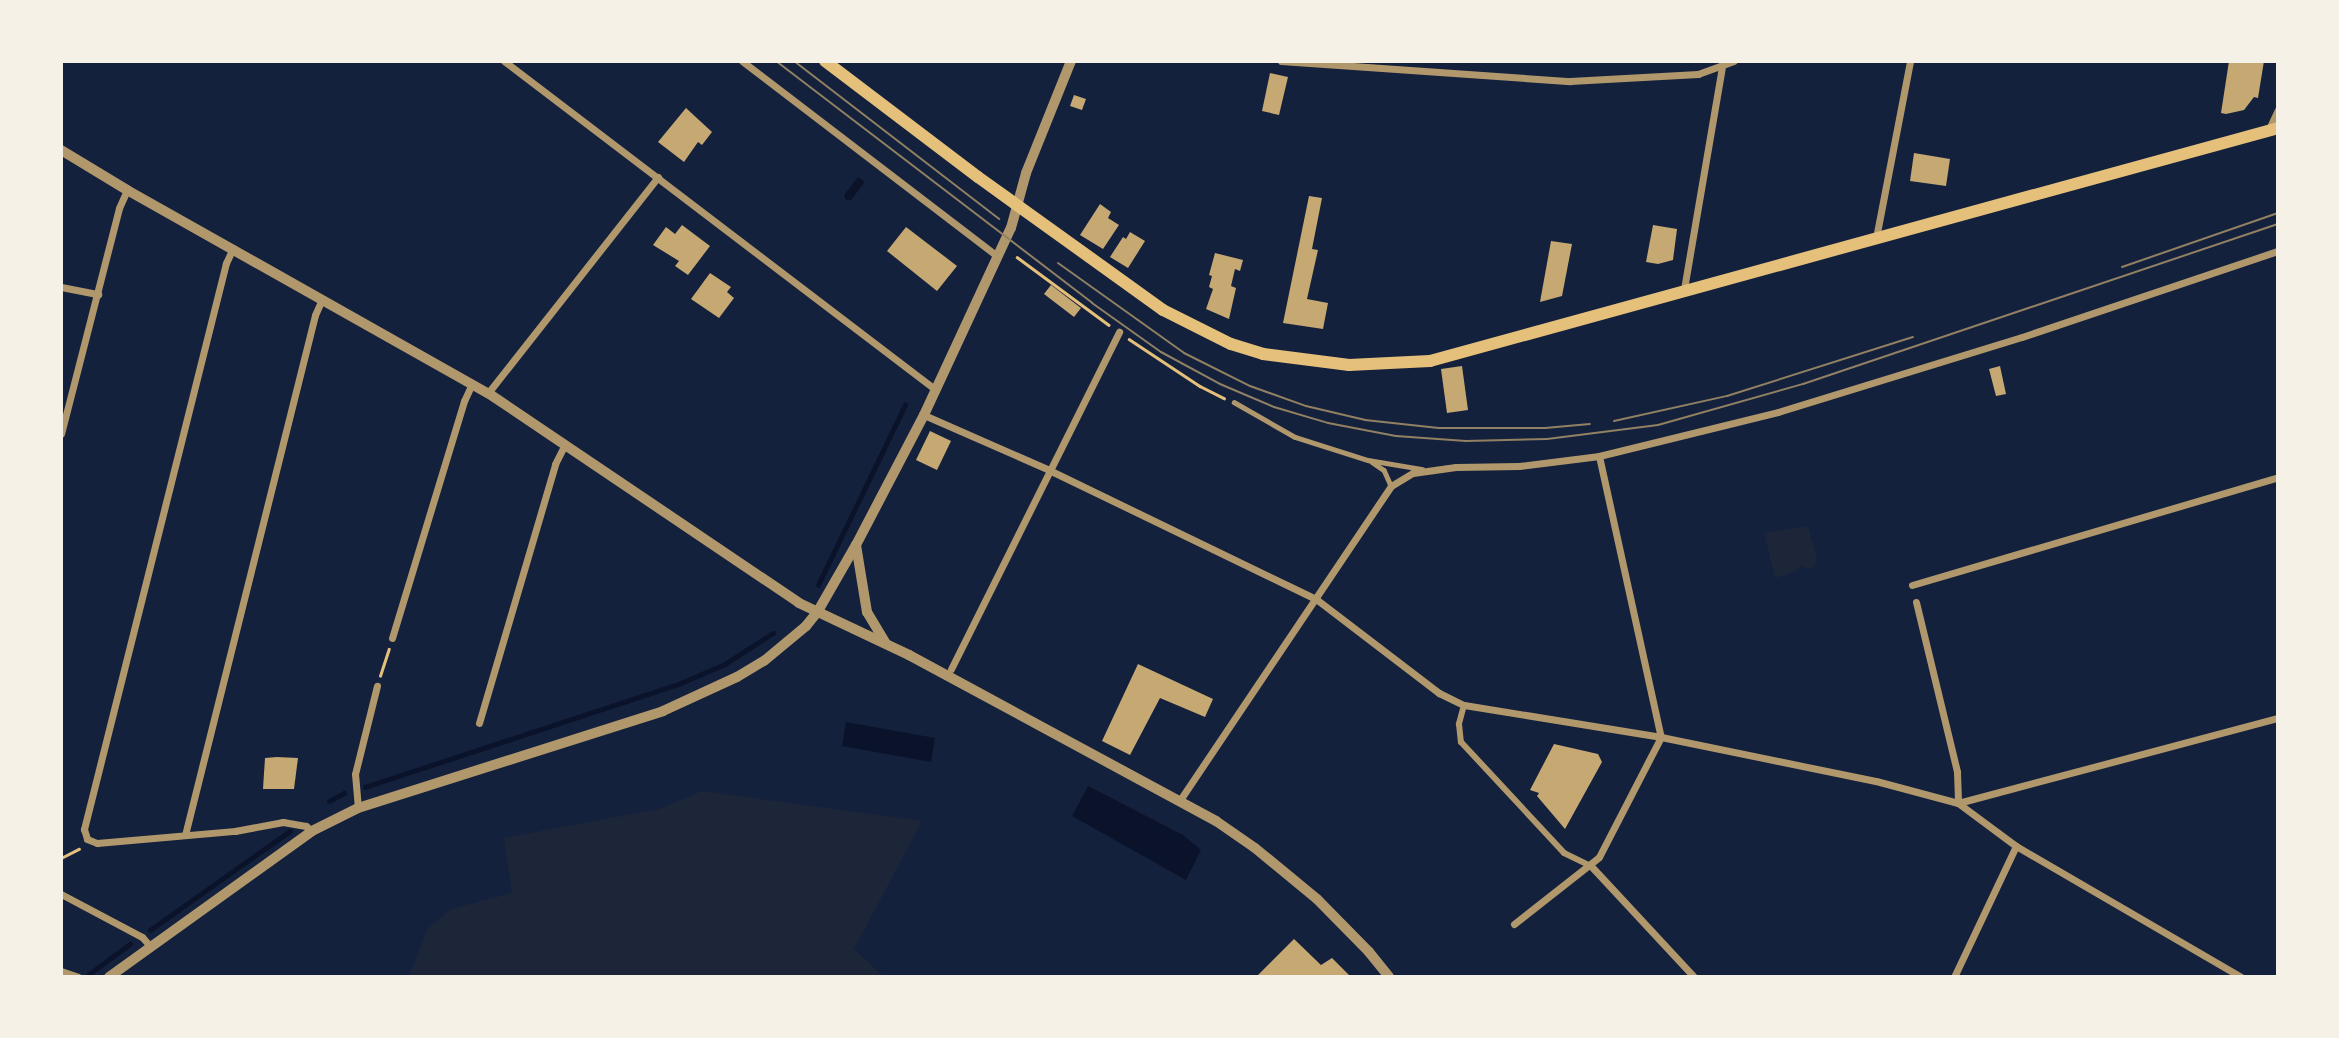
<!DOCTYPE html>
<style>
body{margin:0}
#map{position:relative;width:2339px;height:1038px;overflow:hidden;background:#14213d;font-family:"PT Sans",sans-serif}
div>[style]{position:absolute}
.green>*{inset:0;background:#1d2539}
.water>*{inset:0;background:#0b132b}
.stream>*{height:4.5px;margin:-2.25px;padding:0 2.25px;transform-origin:2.25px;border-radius:2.25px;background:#0b132b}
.building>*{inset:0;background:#c6a872}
.path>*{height:2.5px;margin:-1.25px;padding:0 1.25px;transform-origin:1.25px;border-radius:1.25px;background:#e5c07b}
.service>*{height:4.5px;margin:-2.25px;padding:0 2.25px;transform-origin:2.25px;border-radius:2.25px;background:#b1986c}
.pedestrian>*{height:6px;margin:-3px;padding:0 3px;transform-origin:3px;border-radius:3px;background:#b1986c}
.minor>*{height:7px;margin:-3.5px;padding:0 3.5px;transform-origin:3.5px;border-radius:3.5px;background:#b1986c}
.tertiary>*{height:10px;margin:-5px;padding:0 5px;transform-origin:5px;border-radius:5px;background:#b1986c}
.secondary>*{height:12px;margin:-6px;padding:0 6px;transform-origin:6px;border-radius:6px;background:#e5c07b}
.tram>*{height:2px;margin:-1px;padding:0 1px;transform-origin:1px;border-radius:1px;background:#918062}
span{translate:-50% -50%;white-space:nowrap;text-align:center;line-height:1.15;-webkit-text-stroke:7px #f6f1e7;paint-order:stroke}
.frame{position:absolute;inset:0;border:63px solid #f6f1e7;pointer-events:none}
</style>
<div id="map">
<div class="green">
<i style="clip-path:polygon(1808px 526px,1817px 560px,1814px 567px,1809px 569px,1800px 566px,1794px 572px,1775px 578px,1764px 533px)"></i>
<i style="clip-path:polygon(702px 791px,922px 821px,854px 949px,884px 977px,409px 977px,428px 928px,451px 909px,512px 893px,504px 838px,659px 809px)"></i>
</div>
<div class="water">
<i style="clip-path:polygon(858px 177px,865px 182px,851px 200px,846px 200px,844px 195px)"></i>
<i style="clip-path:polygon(846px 722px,935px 738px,931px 762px,842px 746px)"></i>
<i style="clip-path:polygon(1088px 786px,1183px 835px,1201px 850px,1186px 880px,1072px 816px)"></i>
</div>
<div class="stream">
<i style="left:818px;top:585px;width:200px;rotate:-64.2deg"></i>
<i style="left:365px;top:787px;width:333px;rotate:-18.2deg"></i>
<i style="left:681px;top:683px;width:48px;rotate:-23.4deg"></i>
<i style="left:725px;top:664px;width:57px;rotate:-32.9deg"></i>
<i style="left:329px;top:801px;width:17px;rotate:-28deg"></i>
<i style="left:150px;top:930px;width:171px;rotate:-35.3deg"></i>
<i style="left:89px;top:974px;width:51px;rotate:-36.2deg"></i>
</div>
<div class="building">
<i style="clip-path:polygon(2229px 61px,2264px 61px,2258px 98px,2254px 97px,2244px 110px,2226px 114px,2221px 113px)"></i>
<i style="clip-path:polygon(1270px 73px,1288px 77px,1279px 115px,1262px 111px)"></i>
<i style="clip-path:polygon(1074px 95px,1086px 99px,1082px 110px,1070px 106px)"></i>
<i style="clip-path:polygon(686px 108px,712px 132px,702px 145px,698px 142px,684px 162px,658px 142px)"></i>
<i style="clip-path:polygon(1914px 153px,1950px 159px,1946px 186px,1910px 181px)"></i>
<i style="clip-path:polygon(1309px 196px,1322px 198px,1312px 249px,1318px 250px,1307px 299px,1328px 303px,1323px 329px,1283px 323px)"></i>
<i style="clip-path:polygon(1100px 204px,1111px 212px,1108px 218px,1119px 225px,1103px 249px,1080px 235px)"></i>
<i style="clip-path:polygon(682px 225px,710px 246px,688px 275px,675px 266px,679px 261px,653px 245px,666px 227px,675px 234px)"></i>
<i style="clip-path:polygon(1653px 225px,1677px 229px,1673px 260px,1658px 264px,1646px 262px)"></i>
<i style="clip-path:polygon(906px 227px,957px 266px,937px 291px,887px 251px)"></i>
<i style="clip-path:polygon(1130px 232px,1145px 241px,1128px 268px,1110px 257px,1123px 237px,1126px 239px)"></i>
<i style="clip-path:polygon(1551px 241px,1572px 244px,1562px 296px,1540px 302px)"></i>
<i style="clip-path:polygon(1215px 253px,1243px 260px,1240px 271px,1235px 269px,1231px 286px,1236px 288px,1229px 319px,1206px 309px,1213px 289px,1209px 287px,1212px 276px,1209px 275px)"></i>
<i style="clip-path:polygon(710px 273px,731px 287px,727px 292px,734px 298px,719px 318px,691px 299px)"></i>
<i style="clip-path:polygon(1051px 285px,1081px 308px,1074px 317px,1044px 294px)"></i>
<i style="clip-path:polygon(1462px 366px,1468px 410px,1447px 413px,1441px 369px)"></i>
<i style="clip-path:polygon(2000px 366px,2006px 394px,1996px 396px,1989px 369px)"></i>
<i style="clip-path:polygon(930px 431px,951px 441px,937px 470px,916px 460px)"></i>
<i style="clip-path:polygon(1138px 664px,1213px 699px,1205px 717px,1160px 698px,1130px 755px,1102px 741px)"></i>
<i style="clip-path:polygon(1554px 744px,1598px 754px,1602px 762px,1565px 829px,1537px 796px,1539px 793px,1530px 790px)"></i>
<i style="clip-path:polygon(277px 757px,298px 758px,294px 789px,263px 789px,265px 758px)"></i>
<i style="clip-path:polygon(1294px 939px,1321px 965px,1332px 958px,1351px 977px,1256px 977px)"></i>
</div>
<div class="path">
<i style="left:1017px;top:257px;width:114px;rotate:36.5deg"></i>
<i style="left:1129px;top:339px;width:85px;rotate:33.5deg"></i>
<i style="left:1200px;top:386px;width:27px;rotate:27deg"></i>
<i style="left:380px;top:676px;width:28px;rotate:-72deg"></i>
<i style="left:61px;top:858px;width:20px;rotate:-27deg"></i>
</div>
<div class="service">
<i style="left:1234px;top:402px;width:70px;rotate:29.8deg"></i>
<i style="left:1295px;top:437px;width:77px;rotate:17.5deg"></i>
<i style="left:1368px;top:460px;width:55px;rotate:9.5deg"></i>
<i style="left:1372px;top:462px;width:14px;rotate:34deg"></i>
<i style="left:1384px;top:470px;width:17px;rotate:66deg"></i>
</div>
<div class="pedestrian">
<i style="left:1464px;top:705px;width:20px;rotate:105deg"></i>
<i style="left:1459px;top:724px;width:18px;rotate:84deg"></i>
<i style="left:1461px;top:742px;width:151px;rotate:47.1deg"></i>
<i style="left:1564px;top:853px;width:30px;rotate:26deg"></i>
</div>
<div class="minor">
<i style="left:504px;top:61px;width:543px;rotate:37.29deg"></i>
<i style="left:742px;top:61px;width:322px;rotate:37.4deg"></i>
<i style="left:1281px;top:61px;width:290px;rotate:4deg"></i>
<i style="left:1570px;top:81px;width:128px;rotate:-3.1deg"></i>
<i style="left:1698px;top:74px;width:38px;rotate:-20deg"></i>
<i style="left:2268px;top:131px;width:23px;rotate:-65deg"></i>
<i style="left:1876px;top:238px;width:180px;rotate:-79.1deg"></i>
<i style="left:233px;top:248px;width:17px;rotate:115deg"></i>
<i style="left:226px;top:263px;width:584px;rotate:104.08deg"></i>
<i style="left:84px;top:829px;width:10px;rotate:73deg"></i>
<i style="left:87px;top:839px;width:11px;rotate:22deg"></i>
<i style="left:97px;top:843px;width:139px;rotate:-5deg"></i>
<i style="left:235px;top:831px;width:49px;rotate:-10.6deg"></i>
<i style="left:283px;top:822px;width:23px;rotate:10deg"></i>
<i style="left:306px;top:826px;width:8px;rotate:40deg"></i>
<i style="left:61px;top:287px;width:38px;rotate:11deg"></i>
<i style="left:1684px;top:289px;width:230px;rotate:-80.3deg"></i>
<i style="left:488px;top:393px;width:275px;rotate:-51.8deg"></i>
<i style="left:924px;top:415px;width:137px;rotate:23.7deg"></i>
<i style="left:1049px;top:470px;width:297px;rotate:25.8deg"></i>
<i style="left:1316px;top:599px;width:155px;rotate:37.4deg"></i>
<i style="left:1439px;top:693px;width:28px;rotate:26deg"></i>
<i style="left:1464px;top:705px;width:200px;rotate:9.2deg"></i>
<i style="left:1661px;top:737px;width:219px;rotate:11.6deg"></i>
<i style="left:1876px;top:781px;width:85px;rotate:15deg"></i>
<i style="left:1958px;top:803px;width:72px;rotate:36.6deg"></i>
<i style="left:2016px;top:846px;width:260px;rotate:30.2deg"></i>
<i style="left:61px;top:434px;width:233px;rotate:-75.6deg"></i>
<i style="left:119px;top:208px;width:20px;rotate:-66deg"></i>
<i style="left:1599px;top:456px;width:288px;rotate:77.6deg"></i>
<i style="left:1912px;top:585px;width:382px;rotate:-16.4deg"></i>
<i style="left:1916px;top:602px;width:175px;rotate:76.4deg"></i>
<i style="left:1957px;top:772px;width:31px;rotate:88deg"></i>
<i style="left:392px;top:638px;width:248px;rotate:-73.1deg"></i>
<i style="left:464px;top:401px;width:19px;rotate:-65deg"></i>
<i style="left:951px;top:669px;width:377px;rotate:-63.5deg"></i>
<i style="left:479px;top:723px;width:270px;rotate:-73.6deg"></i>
<i style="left:555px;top:464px;width:20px;rotate:-63deg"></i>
<i style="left:1180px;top:800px;width:378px;rotate:-56.1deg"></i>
<i style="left:1391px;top:486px;width:26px;rotate:-31deg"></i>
<i style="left:1413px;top:473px;width:43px;rotate:-7.9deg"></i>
<i style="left:1456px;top:467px;width:63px;rotate:-0.9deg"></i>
<i style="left:1519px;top:466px;width:81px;rotate:-7.1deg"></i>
<i style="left:1599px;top:456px;width:184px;rotate:-13.8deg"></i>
<i style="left:1778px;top:412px;width:255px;rotate:-17.1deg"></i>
<i style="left:2022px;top:337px;width:270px;rotate:-18.6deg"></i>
<i style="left:1958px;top:803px;width:331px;rotate:-14.9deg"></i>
<i style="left:358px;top:808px;width:34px;rotate:-95deg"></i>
<i style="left:355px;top:774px;width:91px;rotate:-76deg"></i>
<i style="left:185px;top:835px;width:536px;rotate:-75.96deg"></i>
<i style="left:315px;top:315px;width:17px;rotate:-66deg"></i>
<i style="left:1591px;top:866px;width:151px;rotate:47.1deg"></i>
<i style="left:61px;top:894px;width:92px;rotate:28deg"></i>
<i style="left:142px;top:937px;width:13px;rotate:48deg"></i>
<i style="left:1514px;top:924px;width:108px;rotate:-38.2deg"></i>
<i style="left:1599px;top:857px;width:135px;rotate:-62.7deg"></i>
<i style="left:61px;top:971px;width:18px;rotate:19deg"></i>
<i style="left:1954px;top:977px;width:145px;rotate:-64.7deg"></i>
</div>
<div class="tertiary">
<i style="left:61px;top:150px;width:77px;rotate:31.2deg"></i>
<i style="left:127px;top:190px;width:414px;rotate:29.4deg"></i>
<i style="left:488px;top:393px;width:375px;rotate:34deg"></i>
<i style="left:799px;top:603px;width:122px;rotate:25.3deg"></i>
<i style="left:909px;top:655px;width:349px;rotate:28.4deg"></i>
<i style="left:1216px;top:821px;width:47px;rotate:34.7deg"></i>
<i style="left:1255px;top:848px;width:80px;rotate:39.4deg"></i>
<i style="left:1317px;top:899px;width:74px;rotate:45.5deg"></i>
<i style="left:1369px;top:952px;width:32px;rotate:51deg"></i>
<i style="left:856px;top:545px;width:68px;rotate:80.7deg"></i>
<i style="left:867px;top:612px;width:37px;rotate:59deg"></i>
<i style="left:109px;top:977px;width:250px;rotate:-35.7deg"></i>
<i style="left:312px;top:831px;width:51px;rotate:-26.6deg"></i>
<i style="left:358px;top:808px;width:320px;rotate:-17.6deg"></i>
<i style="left:663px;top:711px;width:81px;rotate:-24.7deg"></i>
<i style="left:737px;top:677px;width:31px;rotate:-31deg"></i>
<i style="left:764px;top:661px;width:55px;rotate:-39.8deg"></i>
<i style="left:806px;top:626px;width:19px;rotate:-51deg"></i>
<i style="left:818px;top:611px;width:76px;rotate:-60.1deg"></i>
<i style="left:856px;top:545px;width:147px;rotate:-62.4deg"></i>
<i style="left:924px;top:415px;width:206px;rotate:-65.1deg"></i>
<i style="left:1011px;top:228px;width:57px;rotate:-74.7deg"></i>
<i style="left:1026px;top:173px;width:121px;rotate:-68.1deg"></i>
</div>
<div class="secondary">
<i style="left:825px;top:61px;width:192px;rotate:37.2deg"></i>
<i style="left:978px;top:177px;width:228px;rotate:35.7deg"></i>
<i style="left:1163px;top:310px;width:76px;rotate:26.6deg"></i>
<i style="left:1231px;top:344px;width:34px;rotate:17deg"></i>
<i style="left:1263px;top:354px;width:87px;rotate:7.3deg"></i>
<i style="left:1349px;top:365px;width:81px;rotate:-2.8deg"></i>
<i style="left:1430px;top:361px;width:879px;rotate:-15.36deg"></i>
</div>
<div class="tram">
<i style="left:776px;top:61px;width:398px;rotate:37.4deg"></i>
<i style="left:1092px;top:303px;width:85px;rotate:35.4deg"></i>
<i style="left:1161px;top:352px;width:67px;rotate:28.5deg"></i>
<i style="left:1220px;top:384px;width:59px;rotate:23.1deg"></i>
<i style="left:1274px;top:407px;width:56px;rotate:16.5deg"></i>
<i style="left:1328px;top:423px;width:69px;rotate:10.8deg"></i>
<i style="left:1396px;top:436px;width:70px;rotate:4.1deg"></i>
<i style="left:1466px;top:441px;width:81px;rotate:-1.4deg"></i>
<i style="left:1547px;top:439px;width:112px;rotate:-7.2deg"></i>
<i style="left:1658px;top:425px;width:151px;rotate:-15.8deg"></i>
<i style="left:1803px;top:384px;width:501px;rotate:-18.62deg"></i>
<i style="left:794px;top:61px;width:259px;rotate:37.6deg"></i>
<i style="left:1058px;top:263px;width:155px;rotate:35.5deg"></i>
<i style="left:1184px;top:353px;width:74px;rotate:26.6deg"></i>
<i style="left:1250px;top:386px;width:59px;rotate:19.7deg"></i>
<i style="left:1306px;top:406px;width:61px;rotate:13.3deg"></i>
<i style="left:1365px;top:420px;width:74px;rotate:6.2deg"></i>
<i style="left:1439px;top:428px;width:106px"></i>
<i style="left:1545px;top:428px;width:45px;rotate:-5.1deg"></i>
<i style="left:2122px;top:267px;width:165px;rotate:-19.1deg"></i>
<i style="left:1614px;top:421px;width:116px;rotate:-12.5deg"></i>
<i style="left:1727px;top:396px;width:195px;rotate:-17.6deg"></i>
</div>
<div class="frame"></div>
</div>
